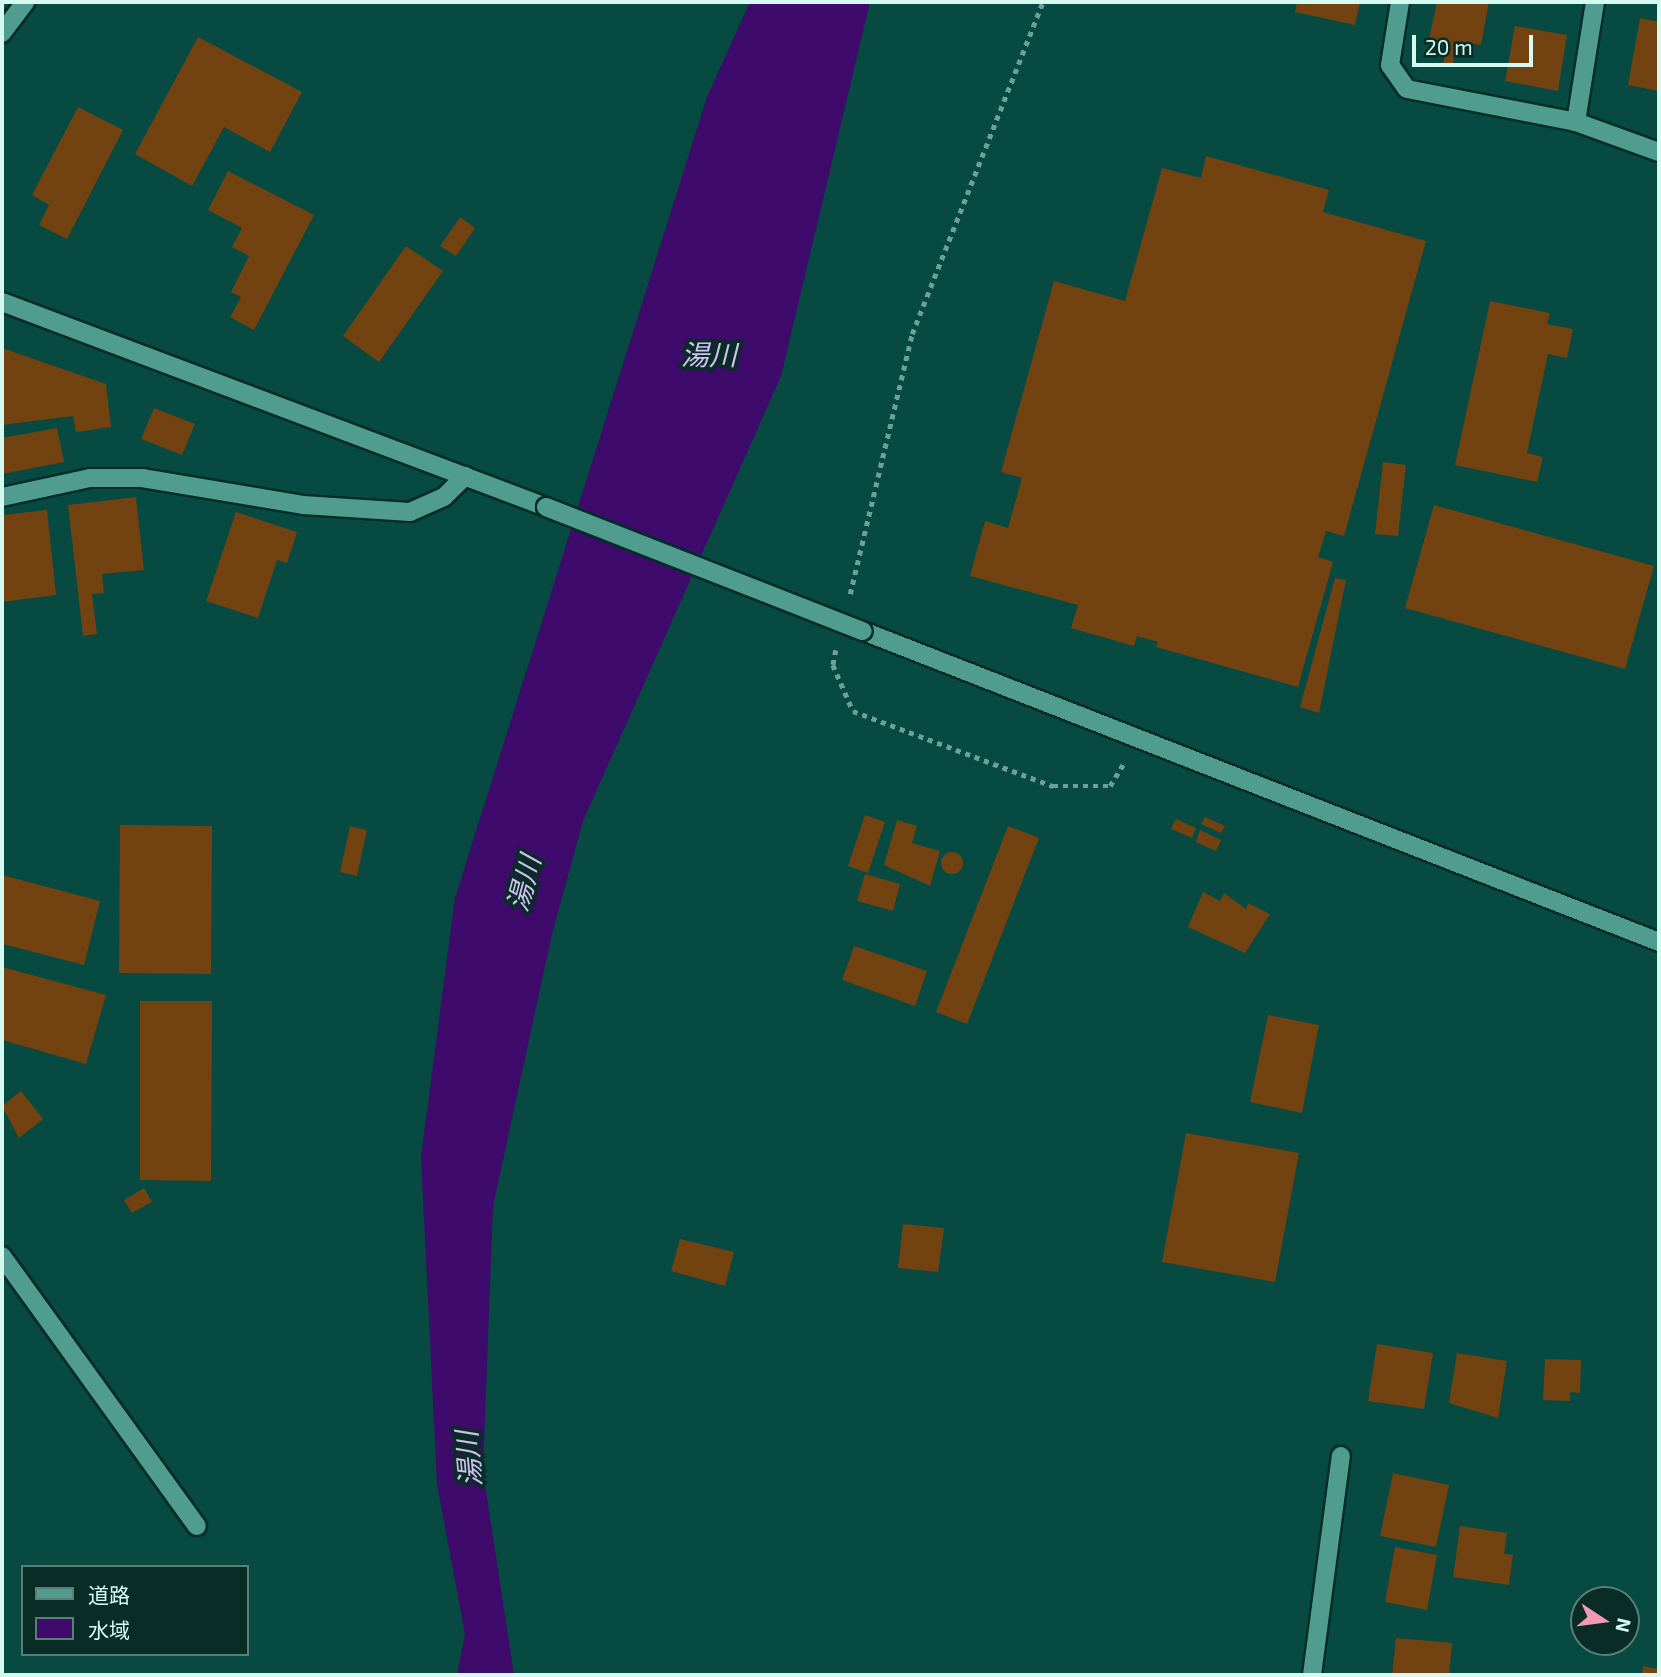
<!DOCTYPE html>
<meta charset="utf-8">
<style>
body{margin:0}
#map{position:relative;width:1661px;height:1677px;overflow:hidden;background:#064a41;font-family:"Exo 2","Noto Sans JP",sans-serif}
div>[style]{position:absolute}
.water>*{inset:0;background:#3e0a6c}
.building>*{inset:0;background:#724211}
.round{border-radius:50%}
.path>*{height:4.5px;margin-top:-2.25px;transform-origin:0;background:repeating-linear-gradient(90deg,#6ca198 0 5px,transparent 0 10px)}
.roads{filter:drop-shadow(2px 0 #002d27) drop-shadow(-2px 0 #002d27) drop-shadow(0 2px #002d27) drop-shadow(0 -2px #002d27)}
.minor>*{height:18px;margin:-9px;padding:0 9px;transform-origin:9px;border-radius:9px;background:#509d8f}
.bridges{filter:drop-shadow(2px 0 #002d27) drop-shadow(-2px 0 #002d27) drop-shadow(0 2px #002d27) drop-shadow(0 -2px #002d27)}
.minor-bridge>*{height:18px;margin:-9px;padding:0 9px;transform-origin:9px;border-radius:9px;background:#509d8f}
span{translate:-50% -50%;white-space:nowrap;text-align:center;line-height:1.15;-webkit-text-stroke:7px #0a2c27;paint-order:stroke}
.water-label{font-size:28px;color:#d2c0f3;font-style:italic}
.frame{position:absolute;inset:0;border:4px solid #d5faf2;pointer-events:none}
.legend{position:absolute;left:21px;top:1565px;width:228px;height:91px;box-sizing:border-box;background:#0a2c27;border:2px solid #5b7e78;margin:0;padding:9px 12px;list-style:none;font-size:21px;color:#d5faf2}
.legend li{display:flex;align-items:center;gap:14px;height:35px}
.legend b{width:35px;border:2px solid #5b7e78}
.north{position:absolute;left:1570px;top:1586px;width:70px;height:70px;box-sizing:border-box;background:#0a2c27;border:2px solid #5b7e78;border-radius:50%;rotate:103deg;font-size:19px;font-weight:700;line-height:28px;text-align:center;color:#d5faf2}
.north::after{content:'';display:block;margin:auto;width:24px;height:32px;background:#f19ab4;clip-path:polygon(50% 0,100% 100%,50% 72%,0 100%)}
.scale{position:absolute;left:1412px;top:35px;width:121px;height:32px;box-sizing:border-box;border:4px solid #d5faf2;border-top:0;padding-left:9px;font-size:21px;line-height:24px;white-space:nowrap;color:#d5faf2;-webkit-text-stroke:5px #0a2c27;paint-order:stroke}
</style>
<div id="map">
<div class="water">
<i style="clip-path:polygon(750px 2px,870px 2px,781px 376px,583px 821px,552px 934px,493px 1206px,483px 1471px,514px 1675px,457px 1675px,465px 1634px,437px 1484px,421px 1157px,455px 898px,707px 97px)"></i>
</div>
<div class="building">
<i style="clip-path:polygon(1297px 2px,1360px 2px,1355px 25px,1295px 12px)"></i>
<i style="clip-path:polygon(1437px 2px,1489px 2px,1481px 45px,1457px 41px,1452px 67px,1443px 65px,1447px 42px,1429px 39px)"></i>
<i style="clip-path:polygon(1640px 18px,1659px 22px,1659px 91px,1628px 85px)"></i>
<i style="clip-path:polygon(1515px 26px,1567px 35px,1558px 91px,1505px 81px)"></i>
<i style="clip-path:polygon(198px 37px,302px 92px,270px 152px,224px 127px,192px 186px,135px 154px)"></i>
<i style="clip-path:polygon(78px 107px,123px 130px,67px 239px,39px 225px,49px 205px,32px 195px)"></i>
<i style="clip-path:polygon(1206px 156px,1329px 190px,1323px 212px,1426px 241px,1344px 536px,1326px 531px,1318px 557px,1333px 562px,1298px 687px,1156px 647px,1158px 642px,1137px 636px,1134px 646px,1071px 628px,1078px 605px,970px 576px,985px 521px,1008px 528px,1022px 478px,1001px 472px,1054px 281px,1125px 301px,1162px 168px,1201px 178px)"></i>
<i style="clip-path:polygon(228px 171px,314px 215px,254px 330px,230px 317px,241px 297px,231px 292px,249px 256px,232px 247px,242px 228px,208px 210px)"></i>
<i style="clip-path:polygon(460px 217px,475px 228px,456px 256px,440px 246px)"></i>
<i style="clip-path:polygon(406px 246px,443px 271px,379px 362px,343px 336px)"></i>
<i style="clip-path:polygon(1490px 301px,1550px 313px,1547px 324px,1573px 329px,1567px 358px,1548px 354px,1527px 453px,1543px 457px,1537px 482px,1455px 465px)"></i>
<i style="clip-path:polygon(2px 348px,106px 384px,111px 427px,76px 432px,73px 416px,2px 425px)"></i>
<i style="clip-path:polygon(154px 408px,195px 424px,182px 455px,141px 439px)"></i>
<i style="clip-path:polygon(57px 428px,64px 462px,2px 474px,2px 438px)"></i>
<i style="clip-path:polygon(1383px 462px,1406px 465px,1398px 536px,1375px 534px)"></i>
<i style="clip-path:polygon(136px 497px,144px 570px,102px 574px,104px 593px,92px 594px,97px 634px,83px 636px,68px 505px)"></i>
<i style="clip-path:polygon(1434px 505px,1654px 566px,1625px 669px,1405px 608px)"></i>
<i style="clip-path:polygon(47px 510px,56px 595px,2px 602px,2px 515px)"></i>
<i style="clip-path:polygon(236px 512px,297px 532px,287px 563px,277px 560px,258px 618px,206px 601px)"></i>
<i style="clip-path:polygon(1335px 578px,1346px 580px,1319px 713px,1300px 707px)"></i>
<i style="clip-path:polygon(865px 815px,885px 822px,868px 873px,848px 866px)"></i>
<i style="clip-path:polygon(1205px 817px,1225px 826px,1221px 833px,1201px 824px)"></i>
<i style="clip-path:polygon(1176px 819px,1196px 828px,1192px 838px,1171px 829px)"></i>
<i style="clip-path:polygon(897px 820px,917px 826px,912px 843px,940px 851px,930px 886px,884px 865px)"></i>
<i style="clip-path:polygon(120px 825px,212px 826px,211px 974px,119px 973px)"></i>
<i style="clip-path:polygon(350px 826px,367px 830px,357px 876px,340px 872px)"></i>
<i style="clip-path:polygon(1008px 826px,1039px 838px,967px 1024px,936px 1012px)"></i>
<i style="clip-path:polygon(1200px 830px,1221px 840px,1216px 851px,1196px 842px)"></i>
<i class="round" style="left:941px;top:852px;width:22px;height:22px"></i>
<i style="clip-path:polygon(865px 874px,900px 884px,893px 911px,857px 901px)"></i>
<i style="clip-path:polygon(2px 875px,100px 901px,84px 965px,2px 944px)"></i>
<i style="clip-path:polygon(1203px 892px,1220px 901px,1224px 893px,1246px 909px,1248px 903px,1270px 914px,1245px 953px,1188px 927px)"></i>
<i style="clip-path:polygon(854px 946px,927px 971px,915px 1006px,842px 980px)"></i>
<i style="clip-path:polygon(2px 967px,106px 995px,86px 1064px,2px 1040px)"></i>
<i style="clip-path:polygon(140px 1001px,212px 1001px,211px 1181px,140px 1180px)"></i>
<i style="clip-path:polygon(1268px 1015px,1319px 1025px,1302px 1113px,1250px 1102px)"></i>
<i style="clip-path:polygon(21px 1091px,43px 1119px,19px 1138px,2px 1106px)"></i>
<i style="clip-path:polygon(1186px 1133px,1299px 1153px,1275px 1282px,1162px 1262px)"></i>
<i style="clip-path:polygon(144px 1188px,152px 1202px,132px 1213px,124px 1200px)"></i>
<i style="clip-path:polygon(903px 1224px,944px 1228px,938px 1272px,898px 1268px)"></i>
<i style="clip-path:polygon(680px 1239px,734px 1252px,725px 1286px,671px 1271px)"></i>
<i style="clip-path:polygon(1377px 1344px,1433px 1353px,1424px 1409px,1368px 1401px)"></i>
<i style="clip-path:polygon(1457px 1353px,1507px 1361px,1498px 1418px,1449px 1403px)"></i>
<i style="clip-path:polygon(1545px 1359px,1581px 1360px,1580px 1393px,1570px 1392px,1570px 1401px,1543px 1400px)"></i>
<i style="clip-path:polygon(1393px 1473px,1449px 1485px,1436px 1547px,1380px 1536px)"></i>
<i style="clip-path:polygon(1460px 1526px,1507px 1533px,1504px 1554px,1513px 1555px,1509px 1585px,1453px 1577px)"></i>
<i style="clip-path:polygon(1395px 1547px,1437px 1555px,1427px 1610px,1385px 1602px)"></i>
<i style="clip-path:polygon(1396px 1638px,1452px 1643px,1449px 1675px,1392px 1675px)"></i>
<i style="clip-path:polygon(1643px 1666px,1659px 1669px,1659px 1675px,1642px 1675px)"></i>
</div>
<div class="path">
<i style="left:850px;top:594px;width:267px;rotate:-76.6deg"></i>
<i style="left:912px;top:334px;width:357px;rotate:-68.5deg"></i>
<i style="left:836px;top:650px;width:15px;rotate:101deg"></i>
<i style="left:833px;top:665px;width:50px;rotate:66.5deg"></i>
<i style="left:853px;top:711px;width:214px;rotate:20.6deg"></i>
<i style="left:1053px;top:786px;width:57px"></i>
<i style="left:1110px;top:786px;width:26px;rotate:-59deg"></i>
</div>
<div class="roads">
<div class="minor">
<i style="left:1400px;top:2px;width:64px;rotate:99deg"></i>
<i style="left:1390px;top:65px;width:29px;rotate:55deg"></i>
<i style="left:1407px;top:89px;width:172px;rotate:11deg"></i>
<i style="left:1576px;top:122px;width:88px;rotate:19.9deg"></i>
<i style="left:2px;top:33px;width:39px;rotate:-53deg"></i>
<i style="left:1576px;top:122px;width:121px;rotate:-81deg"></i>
<i style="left:2px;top:302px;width:581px;rotate:20.65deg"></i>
<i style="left:2px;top:497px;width:90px;rotate:-12.2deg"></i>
<i style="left:90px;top:478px;width:52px"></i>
<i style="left:142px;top:478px;width:163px;rotate:9.5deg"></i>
<i style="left:303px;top:505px;width:107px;rotate:3.7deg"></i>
<i style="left:410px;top:512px;width:37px;rotate:-24deg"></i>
<i style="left:444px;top:497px;width:30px;rotate:-45deg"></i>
<i style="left:863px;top:631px;width:855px;rotate:21.34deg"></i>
<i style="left:2px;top:1256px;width:333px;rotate:54.2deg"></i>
<i style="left:1312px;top:1675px;width:221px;rotate:-82.5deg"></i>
</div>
</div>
<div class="bridges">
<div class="minor-bridge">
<i style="left:546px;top:507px;width:340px;rotate:21.4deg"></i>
</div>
</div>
<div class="water-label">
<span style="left:709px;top:354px">湯川</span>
<span style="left:523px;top:883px;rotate:-75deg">湯川</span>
<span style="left:468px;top:1459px;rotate:-95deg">湯川</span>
</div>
<div class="frame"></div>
<ul class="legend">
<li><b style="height:9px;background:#509d8f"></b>道路</li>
<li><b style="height:19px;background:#3e0a6c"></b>水域</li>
</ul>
<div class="north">N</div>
<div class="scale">20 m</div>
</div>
